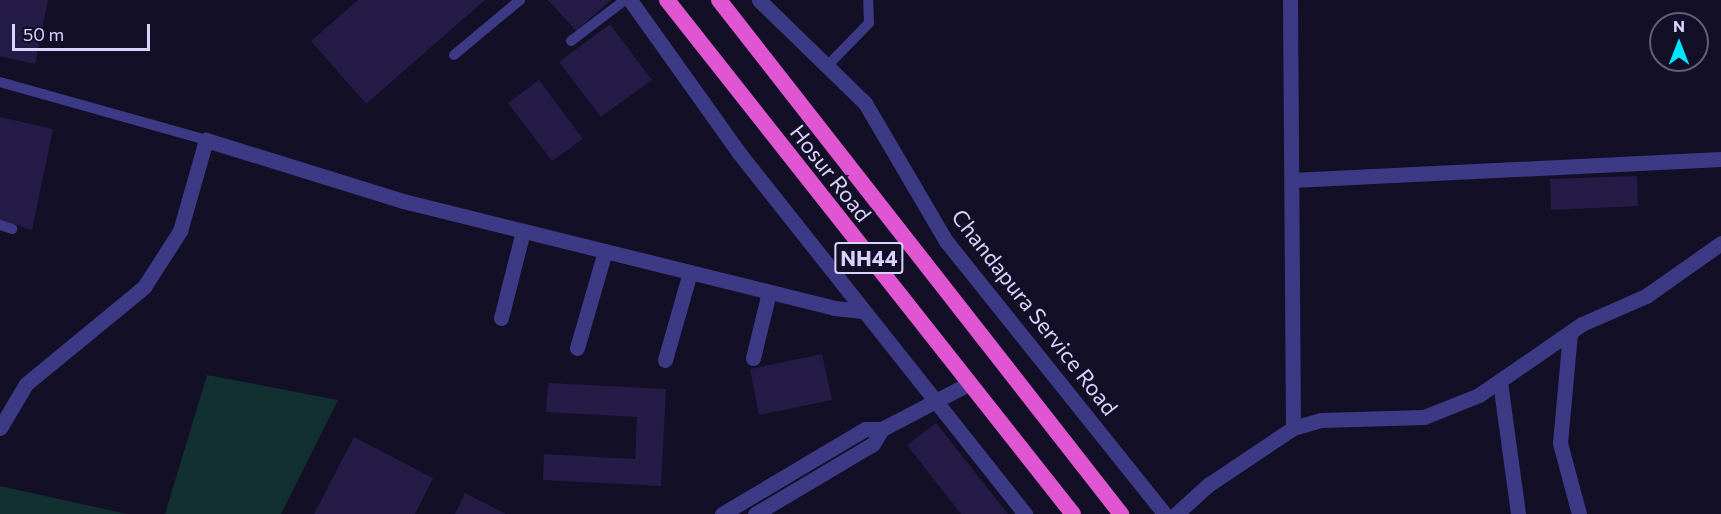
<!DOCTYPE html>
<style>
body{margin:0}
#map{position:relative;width:1721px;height:514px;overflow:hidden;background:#130f26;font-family:Commissioner,sans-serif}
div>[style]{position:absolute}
.green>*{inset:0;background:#12302f}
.building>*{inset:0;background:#241b47}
.service>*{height:10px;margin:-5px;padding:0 5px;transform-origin:5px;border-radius:5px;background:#3d3a85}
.minor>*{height:15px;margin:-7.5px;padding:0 7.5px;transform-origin:7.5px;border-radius:7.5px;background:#3d3a85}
.tertiary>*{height:15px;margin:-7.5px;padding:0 7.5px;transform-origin:7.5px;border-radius:7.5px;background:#3d3a85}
.trunk>*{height:16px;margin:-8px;padding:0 8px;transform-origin:8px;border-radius:8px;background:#e055d1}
span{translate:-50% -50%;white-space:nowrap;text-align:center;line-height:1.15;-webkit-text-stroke:5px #130f26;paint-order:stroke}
.shield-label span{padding:2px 4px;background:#130f26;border:2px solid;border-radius:4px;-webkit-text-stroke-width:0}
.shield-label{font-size:21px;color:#d9d4ff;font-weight:700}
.street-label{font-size:22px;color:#d9d4ff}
.north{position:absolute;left:1649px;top:12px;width:60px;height:60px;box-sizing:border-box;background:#130f26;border:2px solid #625e7d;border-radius:50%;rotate:0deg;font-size:16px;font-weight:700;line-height:24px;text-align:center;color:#d9d4ff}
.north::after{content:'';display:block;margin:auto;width:21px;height:27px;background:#00e5ff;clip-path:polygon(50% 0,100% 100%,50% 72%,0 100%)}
.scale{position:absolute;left:12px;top:24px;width:138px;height:27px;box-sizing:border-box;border:3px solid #d9d4ff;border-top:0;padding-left:8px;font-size:18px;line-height:21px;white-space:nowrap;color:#d9d4ff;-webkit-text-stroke:4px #130f26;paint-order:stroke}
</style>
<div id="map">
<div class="green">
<i style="clip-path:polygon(207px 375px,338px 400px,281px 514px,165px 514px)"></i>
<i style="clip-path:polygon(0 486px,127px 514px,0 514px)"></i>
</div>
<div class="building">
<i style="clip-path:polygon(0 0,48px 0,35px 64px,0 56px)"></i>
<i style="clip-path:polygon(358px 0,485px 0,366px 104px,311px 41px)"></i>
<i style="clip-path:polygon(548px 0,611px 0,576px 31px)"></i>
<i style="clip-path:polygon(610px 24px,652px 80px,601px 117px,559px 62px)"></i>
<i style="clip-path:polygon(539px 80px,583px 139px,552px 161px,508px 103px)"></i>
<i style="clip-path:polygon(0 117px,53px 129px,32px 230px,0 220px)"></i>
<i style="clip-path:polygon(1637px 176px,1638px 206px,1551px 210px,1550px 179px)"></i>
<i style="clip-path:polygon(822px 354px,832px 400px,759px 415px,750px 369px)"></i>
<i style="clip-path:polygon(548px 383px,666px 389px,661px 486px,543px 480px,544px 454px,635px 459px,637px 417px,546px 412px)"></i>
<i style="clip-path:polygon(936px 423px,1008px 514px,961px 514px,907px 445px)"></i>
<i style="clip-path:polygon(354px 437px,433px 478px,415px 514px,314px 514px)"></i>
<i style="clip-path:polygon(465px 493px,506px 514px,455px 514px)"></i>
</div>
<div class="service">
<i style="left:571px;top:41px;width:68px;rotate:-37.2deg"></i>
<i style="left:454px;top:55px;width:86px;rotate:-39.8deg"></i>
<i style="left:829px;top:64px;width:57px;rotate:-45.7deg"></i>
<i style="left:869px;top:23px;width:23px;rotate:-92deg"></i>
<i style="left:0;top:82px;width:214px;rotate:15.7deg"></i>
<i style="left:0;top:225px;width:13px;rotate:18deg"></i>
</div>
<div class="minor">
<i style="left:1290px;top:0;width:428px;rotate:89.6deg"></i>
<i style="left:1292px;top:180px;width:430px;rotate:-2.8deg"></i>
<i style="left:501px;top:318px;width:90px;rotate:-75.8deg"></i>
<i style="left:1570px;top:333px;width:110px;rotate:95.2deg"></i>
<i style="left:1560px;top:443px;width:73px;rotate:75deg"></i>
<i style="left:577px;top:348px;width:101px;rotate:-73.9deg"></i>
<i style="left:753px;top:358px;width:68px;rotate:-76.4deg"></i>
<i style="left:665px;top:360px;width:91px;rotate:-74.1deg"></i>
<i style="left:1500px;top:382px;width:133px;rotate:82.2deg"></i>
<i style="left:0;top:428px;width:51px;rotate:-59.4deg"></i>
<i style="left:26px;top:384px;width:153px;rotate:-39.4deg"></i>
<i style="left:144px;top:287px;width:67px;rotate:-57.3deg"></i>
<i style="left:180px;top:231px;width:95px;rotate:-74.1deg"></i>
<i style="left:206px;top:140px;width:206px;rotate:17.2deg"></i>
<i style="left:403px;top:201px;width:444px;rotate:13.9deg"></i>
<i style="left:834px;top:308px;width:29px;rotate:6deg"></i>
<i style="left:1176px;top:514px;width:43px;rotate:-42.2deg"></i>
<i style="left:1208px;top:485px;width:102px;rotate:-33.8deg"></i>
<i style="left:1293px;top:428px;width:29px;rotate:-16deg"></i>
<i style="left:1321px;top:420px;width:103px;rotate:-1.7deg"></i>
<i style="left:1424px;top:417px;width:59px;rotate:-21.8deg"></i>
<i style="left:1479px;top:395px;width:125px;rotate:-34.6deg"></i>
<i style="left:1582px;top:324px;width:70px;rotate:-23.6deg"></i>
<i style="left:1646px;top:296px;width:92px;rotate:-35.2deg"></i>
</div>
<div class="tertiary">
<i style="left:630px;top:0;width:188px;rotate:54.5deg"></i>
<i style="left:739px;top:153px;width:461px;rotate:51.6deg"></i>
<i style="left:759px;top:0;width:148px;rotate:44.2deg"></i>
<i style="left:865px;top:103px;width:160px;rotate:59.6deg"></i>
<i style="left:946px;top:241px;width:350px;rotate:51.3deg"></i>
<i style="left:722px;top:514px;width:166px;rotate:-30.7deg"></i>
<i style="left:865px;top:429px;width:17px"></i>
<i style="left:755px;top:514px;width:137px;rotate:-30.7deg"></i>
<i style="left:873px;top:444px;width:17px;rotate:-59deg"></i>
<i style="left:882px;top:429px;width:97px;rotate:-27.6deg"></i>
</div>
<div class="trunk">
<i style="left:667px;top:0;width:655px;rotate:51.7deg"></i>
<i style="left:719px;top:0;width:653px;rotate:51.97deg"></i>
</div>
<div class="shield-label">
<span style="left:869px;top:258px">NH44</span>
</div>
<div class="street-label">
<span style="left:831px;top:173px;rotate:52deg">Hosur Road</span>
<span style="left:1035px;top:312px;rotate:52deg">Chandapura Service Road</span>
</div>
<div class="north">N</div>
<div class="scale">50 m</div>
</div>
